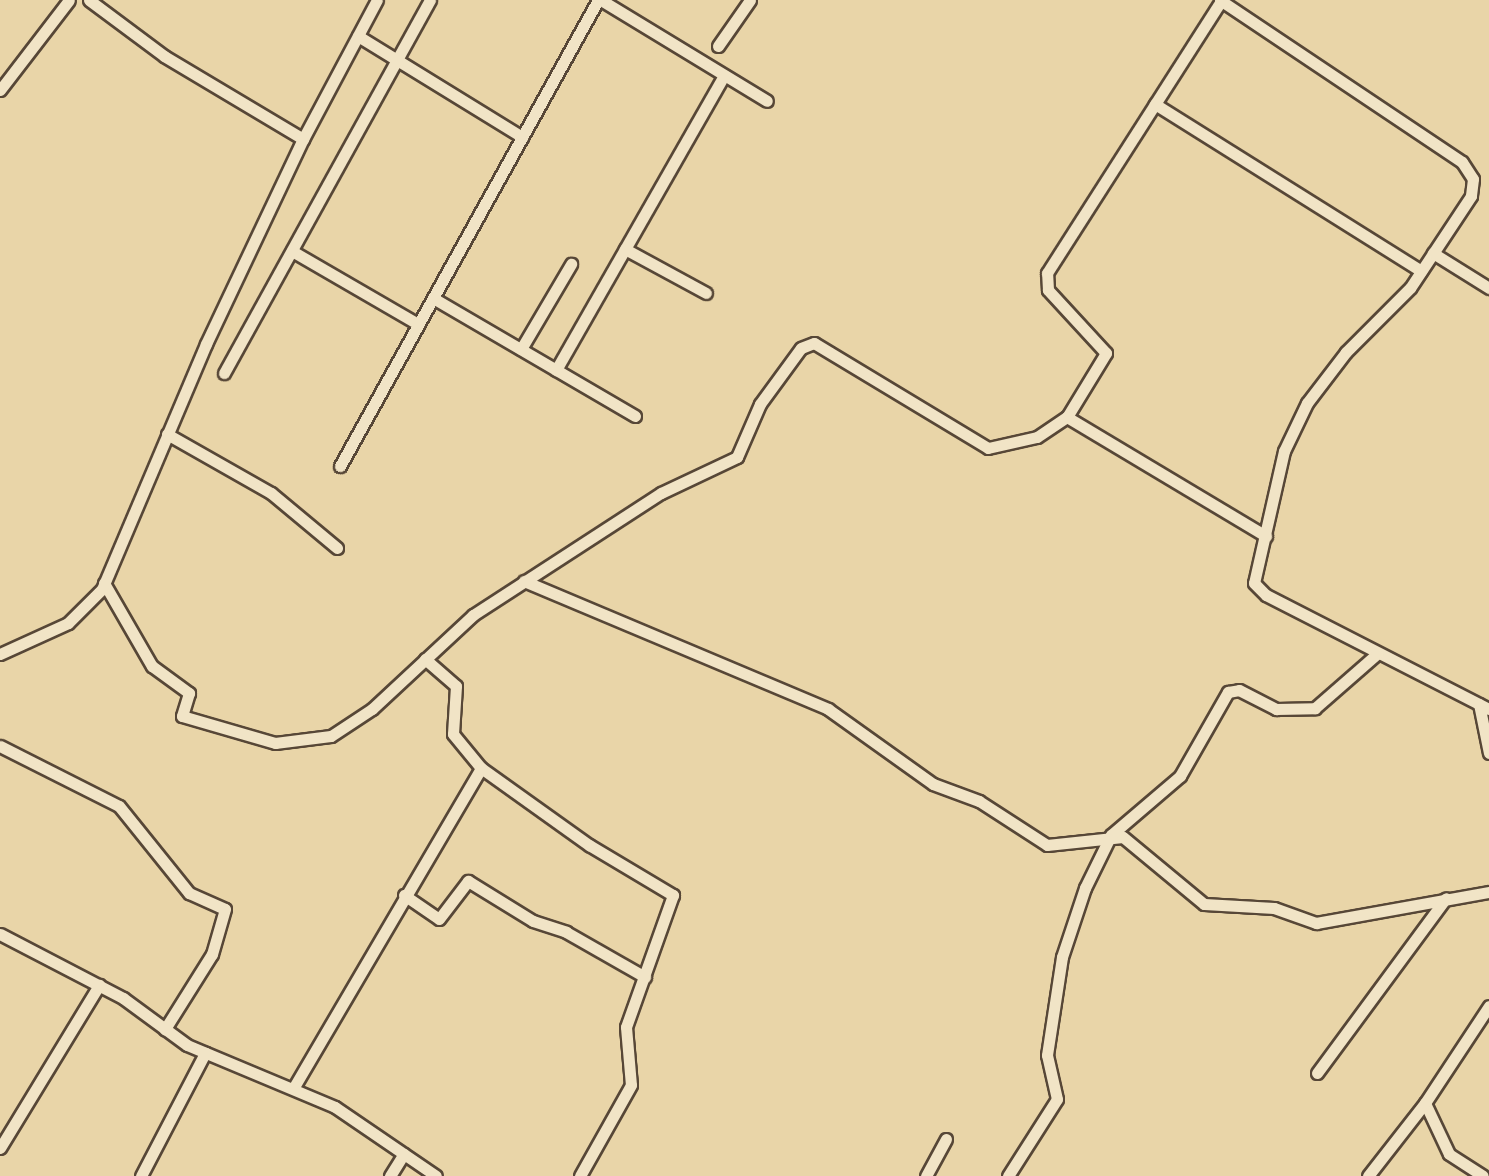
<!DOCTYPE html>
<style>
body{margin:0}
#map{position:relative;width:1489px;height:1176px;overflow:hidden;background:#e9d5a8;font-family:"IM FELL Double Pica",serif}
div>[style]{position:absolute}
.roads{filter:drop-shadow(2px 0 #574737) drop-shadow(-2px 0 #574737) drop-shadow(0 2px #574737) drop-shadow(0 -2px #574737)}
.street>*{height:11px;margin:-5.5px;padding:0 5.5px;transform-origin:5.5px;border-radius:5.5px;background:#f1e4c6}
span{translate:-50% -50%;white-space:nowrap;text-align:center;line-height:1.15;-webkit-text-stroke:6px #f1e4c6;paint-order:stroke}
</style>
<div id="map">
<div class="roads">
<div class="street">
<i style="left:89px;top:0;width:94px;rotate:36.7deg"></i>
<i style="left:164px;top:56px;width:162px;rotate:30.8deg"></i>
<i style="left:601px;top:0;width:194px;rotate:31.3deg"></i>
<i style="left:1220px;top:0;width:291px;rotate:33.8deg"></i>
<i style="left:1462px;top:162px;width:20px;rotate:57deg"></i>
<i style="left:1473px;top:179px;width:17px;rotate:97deg"></i>
<i style="left:1471px;top:196px;width:110px;rotate:123.5deg"></i>
<i style="left:1410px;top:288px;width:91px;rotate:135deg"></i>
<i style="left:1346px;top:352px;width:64px;rotate:127.4deg"></i>
<i style="left:1307px;top:403px;width:53px;rotate:115.6deg"></i>
<i style="left:1284px;top:451px;width:135px;rotate:102.8deg"></i>
<i style="left:1254px;top:583px;width:17px;rotate:45deg"></i>
<i style="left:1266px;top:595px;width:250px;rotate:27.1deg"></i>
<i style="left:358px;top:36px;width:193px;rotate:31.6deg"></i>
<i style="left:718px;top:46px;width:56px;rotate:-55.2deg"></i>
<i style="left:0;top:90px;width:113px;rotate:-52.5deg"></i>
<i style="left:1155px;top:104px;width:314px;rotate:32.1deg"></i>
<i style="left:625px;top:249px;width:92px;rotate:28.5deg"></i>
<i style="left:292px;top:251px;width:146px;rotate:30.1deg"></i>
<i style="left:1433px;top:253px;width:66px;rotate:32deg"></i>
<i style="left:433px;top:298px;width:234px;rotate:30.3deg"></i>
<i style="left:521px;top:349px;width:99px;rotate:-59.5deg"></i>
<i style="left:556px;top:370px;width:339px;rotate:-60.3deg"></i>
<i style="left:224px;top:373px;width:426px;rotate:-61.1deg"></i>
<i style="left:1067px;top:417px;width:75px;rotate:-58.6deg"></i>
<i style="left:1106px;top:353px;width:86px;rotate:-132.6deg"></i>
<i style="left:1048px;top:290px;width:17px;rotate:-93deg"></i>
<i style="left:1047px;top:273px;width:323px;rotate:-57.4deg"></i>
<i style="left:167px;top:434px;width:120px;rotate:29.6deg"></i>
<i style="left:271px;top:493px;width:86px;rotate:39.8deg"></i>
<i style="left:340px;top:466px;width:533px;rotate:-61.03deg"></i>
<i style="left:524px;top:581px;width:330px;rotate:22.8deg"></i>
<i style="left:828px;top:709px;width:129px;rotate:35.5deg"></i>
<i style="left:933px;top:784px;width:49px;rotate:20.3deg"></i>
<i style="left:979px;top:801px;width:81px;rotate:32.9deg"></i>
<i style="left:1047px;top:845px;width:76px;rotate:-6deg"></i>
<i style="left:1123px;top:837px;width:105px;rotate:39.6deg"></i>
<i style="left:1204px;top:904px;width:70px;rotate:3.3deg"></i>
<i style="left:1274px;top:908px;width:45px;rotate:19.7deg"></i>
<i style="left:1316px;top:923px;width:176px;rotate:-10.2deg"></i>
<i style="left:104px;top:583px;width:96px;rotate:60deg"></i>
<i style="left:152px;top:666px;width:46px;rotate:36.1deg"></i>
<i style="left:189px;top:693px;width:24px;rotate:107deg"></i>
<i style="left:182px;top:716px;width:97px;rotate:16.2deg"></i>
<i style="left:275px;top:743px;width:56px;rotate:-7.1deg"></i>
<i style="left:331px;top:736px;width:49px;rotate:-33.4deg"></i>
<i style="left:372px;top:709px;width:138px;rotate:-42.9deg"></i>
<i style="left:473px;top:615px;width:224px;rotate:-33deg"></i>
<i style="left:661px;top:493px;width:84px;rotate:-25.3deg"></i>
<i style="left:737px;top:457px;width:58px;rotate:-66.5deg"></i>
<i style="left:760px;top:404px;width:69px;rotate:-53.8deg"></i>
<i style="left:801px;top:348px;width:14px;rotate:-21deg"></i>
<i style="left:814px;top:343px;width:203px;rotate:31.1deg"></i>
<i style="left:988px;top:448px;width:50px;rotate:-12.7deg"></i>
<i style="left:1037px;top:437px;width:36px;rotate:-34deg"></i>
<i style="left:1067px;top:417px;width:232px;rotate:30.9deg"></i>
<i style="left:0;top:654px;width:75px;rotate:-24.5deg"></i>
<i style="left:68px;top:623px;width:48px;rotate:-45deg"></i>
<i style="left:102px;top:589px;width:266px;rotate:-67deg"></i>
<i style="left:206px;top:344px;width:227px;rotate:-64.7deg"></i>
<i style="left:303px;top:139px;width:157px;rotate:-62deg"></i>
<i style="left:425px;top:659px;width:41px;rotate:41.1deg"></i>
<i style="left:456px;top:686px;width:48px;rotate:93.6deg"></i>
<i style="left:453px;top:734px;width:44px;rotate:50.5deg"></i>
<i style="left:481px;top:768px;width:133px;rotate:35.5deg"></i>
<i style="left:589px;top:845px;width:98px;rotate:30.8deg"></i>
<i style="left:673px;top:895px;width:140px;rotate:109.6deg"></i>
<i style="left:626px;top:1027px;width:58px;rotate:85.1deg"></i>
<i style="left:631px;top:1085px;width:104px;rotate:119.3deg"></i>
<i style="left:1479px;top:704px;width:50px;rotate:78.5deg"></i>
<i style="left:0;top:746px;width:133px;rotate:26.8deg"></i>
<i style="left:119px;top:806px;width:112px;rotate:51.2deg"></i>
<i style="left:189px;top:893px;width:39px;rotate:24deg"></i>
<i style="left:225px;top:909px;width:47px;rotate:106.1deg"></i>
<i style="left:212px;top:954px;width:89px;rotate:122.1deg"></i>
<i style="left:404px;top:895px;width:42px;rotate:34.4deg"></i>
<i style="left:439px;top:919px;width:48px;rotate:-52.7deg"></i>
<i style="left:468px;top:881px;width:76px;rotate:31.6deg"></i>
<i style="left:533px;top:921px;width:35px;rotate:18deg"></i>
<i style="left:566px;top:932px;width:91px;rotate:29.7deg"></i>
<i style="left:0;top:934px;width:139px;rotate:27.5deg"></i>
<i style="left:123px;top:998px;width:79px;rotate:36.3deg"></i>
<i style="left:187px;top:1045px;width:160px;rotate:22.7deg"></i>
<i style="left:335px;top:1107px;width:122px;rotate:34.3deg"></i>
<i style="left:1317px;top:1073px;width:217px;rotate:-53.6deg"></i>
<i style="left:294px;top:1087px;width:370px;rotate:-59.6deg"></i>
<i style="left:1425px;top:1103px;width:56px;rotate:64.8deg"></i>
<i style="left:1449px;top:1154px;width:40px;rotate:32.9deg"></i>
<i style="left:0;top:1148px;width:191px;rotate:-58.7deg"></i>
<i style="left:141px;top:1176px;width:139px;rotate:-62.5deg"></i>
<i style="left:390px;top:1176px;width:26px;rotate:-58deg"></i>
<i style="left:926px;top:1176px;width:42px;rotate:-61.6deg"></i>
<i style="left:1008px;top:1176px;width:91px;rotate:-57.5deg"></i>
<i style="left:1057px;top:1099px;width:45px;rotate:-102.8deg"></i>
<i style="left:1047px;top:1055px;width:99px;rotate:-81.3deg"></i>
<i style="left:1062px;top:957px;width:73px;rotate:-71.6deg"></i>
<i style="left:1085px;top:888px;width:59px;rotate:-63.9deg"></i>
<i style="left:1111px;top:835px;width:91px;rotate:-40.5deg"></i>
<i style="left:1180px;top:776px;width:97px;rotate:-60.3deg"></i>
<i style="left:1228px;top:692px;width:11px;rotate:-10deg"></i>
<i style="left:1239px;top:690px;width:42px;rotate:27.2deg"></i>
<i style="left:1276px;top:709px;width:39px;rotate:-1deg"></i>
<i style="left:1315px;top:708px;width:82px;rotate:-41.1deg"></i>
<i style="left:1368px;top:1176px;width:93px;rotate:-52deg"></i>
<i style="left:1425px;top:1103px;width:116px;rotate:-56.6deg"></i>
</div>
</div>
</div>
